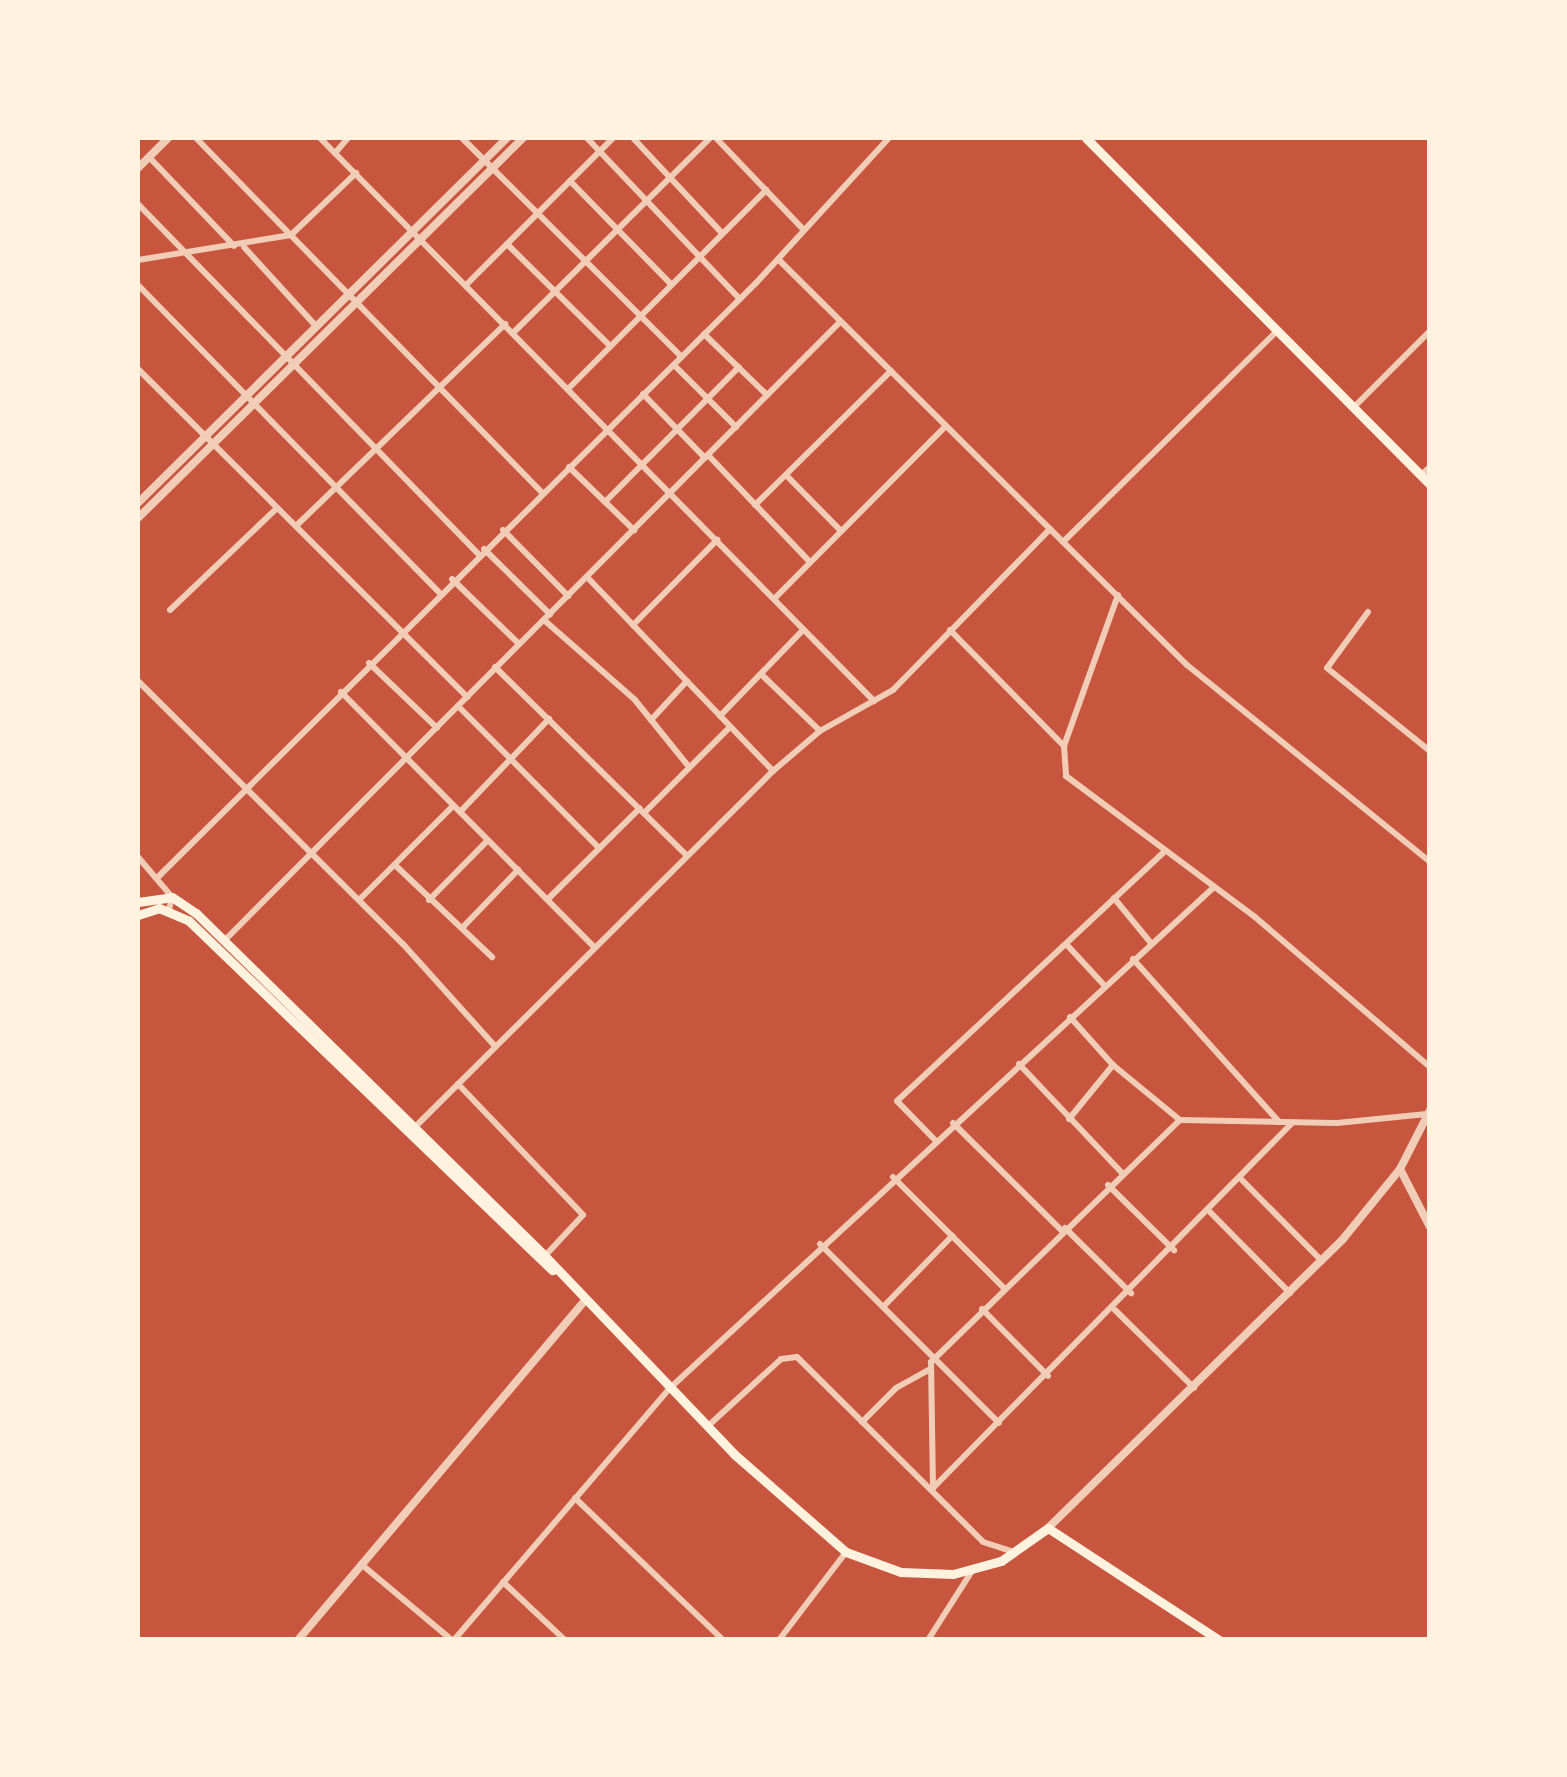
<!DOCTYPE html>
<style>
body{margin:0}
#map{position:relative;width:1567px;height:1777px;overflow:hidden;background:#c8553d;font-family:Arial,sans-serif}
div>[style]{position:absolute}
.minor>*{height:6px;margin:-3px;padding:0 3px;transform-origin:3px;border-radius:3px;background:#f1ccb7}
.tertiary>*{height:8px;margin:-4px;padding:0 4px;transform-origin:4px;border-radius:4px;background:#f1ccb7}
.secondary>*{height:9px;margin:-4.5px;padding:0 4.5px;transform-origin:4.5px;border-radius:4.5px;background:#fff3e0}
span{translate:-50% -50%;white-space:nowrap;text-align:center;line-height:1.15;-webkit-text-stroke:8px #fff3e0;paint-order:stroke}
.frame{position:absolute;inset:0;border:140px solid #fff3e0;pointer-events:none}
</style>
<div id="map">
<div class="minor">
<i style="left:196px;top:138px;width:495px;rotate:45.7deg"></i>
<i style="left:320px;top:138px;width:790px;rotate:45.46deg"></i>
<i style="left:462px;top:138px;width:310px;rotate:44.9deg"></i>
<i style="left:587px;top:138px;width:222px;rotate:46.5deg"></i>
<i style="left:633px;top:138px;width:130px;rotate:46.9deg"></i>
<i style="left:716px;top:138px;width:126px;rotate:46.3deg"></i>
<i style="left:335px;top:153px;width:20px;rotate:-49deg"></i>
<i style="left:149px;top:157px;width:123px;rotate:46.3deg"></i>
<i style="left:570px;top:181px;width:144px;rotate:45.6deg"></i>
<i style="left:138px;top:204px;width:488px;rotate:45.8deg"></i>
<i style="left:507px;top:244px;width:145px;rotate:44.7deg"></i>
<i style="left:244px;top:247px;width:107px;rotate:47.7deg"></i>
<i style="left:778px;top:259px;width:576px;rotate:44.79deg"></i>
<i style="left:1187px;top:665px;width:313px;rotate:39deg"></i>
<i style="left:138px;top:260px;width:155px;rotate:-9.3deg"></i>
<i style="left:291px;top:235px;width:90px;rotate:-43.6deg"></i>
<i style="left:467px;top:284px;width:206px;rotate:-45deg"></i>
<i style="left:138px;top:285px;width:430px;rotate:45.6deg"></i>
<i style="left:513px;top:333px;width:277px;rotate:-44.7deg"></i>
<i style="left:704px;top:334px;width:88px;rotate:44.1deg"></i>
<i style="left:674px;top:365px;width:88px;rotate:45deg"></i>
<i style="left:138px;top:369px;width:465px;rotate:44.9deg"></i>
<i style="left:568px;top:389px;width:281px;rotate:-45.1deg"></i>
<i style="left:643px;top:394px;width:89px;rotate:45.9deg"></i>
<i style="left:1353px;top:408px;width:109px;rotate:-45deg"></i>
<i style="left:708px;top:455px;width:148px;rotate:46.4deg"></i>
<i style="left:569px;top:467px;width:91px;rotate:44.1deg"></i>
<i style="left:786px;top:475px;width:78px;rotate:45.5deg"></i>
<i style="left:1420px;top:476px;width:13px;rotate:-42deg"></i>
<i style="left:605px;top:502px;width:190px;rotate:-45.2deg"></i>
<i style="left:755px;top:505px;width:191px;rotate:-44.6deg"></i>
<i style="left:296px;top:526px;width:291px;rotate:-44deg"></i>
<i style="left:503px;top:530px;width:93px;rotate:45.4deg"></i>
<i style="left:1063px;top:542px;width:301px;rotate:-44.6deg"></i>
<i style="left:484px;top:549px;width:93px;rotate:44.6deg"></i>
<i style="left:587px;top:577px;width:269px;rotate:46.2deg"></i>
<i style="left:452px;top:579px;width:93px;rotate:44.1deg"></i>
<i style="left:1118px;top:595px;width:160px;rotate:109.7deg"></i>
<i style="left:1064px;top:746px;width:30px;rotate:86deg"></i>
<i style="left:1066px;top:776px;width:236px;rotate:36.7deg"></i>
<i style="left:1255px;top:917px;width:230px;rotate:40.6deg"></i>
<i style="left:774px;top:599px;width:244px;rotate:-45.2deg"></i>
<i style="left:170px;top:610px;width:148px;rotate:-43.6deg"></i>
<i style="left:1368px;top:612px;width:69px;rotate:126.2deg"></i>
<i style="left:1327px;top:668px;width:132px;rotate:38.9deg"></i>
<i style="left:544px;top:620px;width:121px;rotate:41.3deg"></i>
<i style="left:635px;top:700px;width:86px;rotate:51.1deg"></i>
<i style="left:633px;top:625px;width:120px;rotate:-45.3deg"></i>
<i style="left:950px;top:630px;width:163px;rotate:45.5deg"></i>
<i style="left:369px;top:663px;width:94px;rotate:43.7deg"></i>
<i style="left:495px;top:667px;width:267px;rotate:44.5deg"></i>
<i style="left:761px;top:674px;width:82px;rotate:44deg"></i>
<i style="left:138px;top:681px;width:373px;rotate:44.8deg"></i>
<i style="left:403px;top:944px;width:137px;rotate:48deg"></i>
<i style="left:341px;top:692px;width:358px;rotate:45.2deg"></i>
<i style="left:458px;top:706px;width:200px;rotate:45.2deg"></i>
<i style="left:720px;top:716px;width:120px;rotate:-46deg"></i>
<i style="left:651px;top:720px;width:53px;rotate:-47.3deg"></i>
<i style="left:460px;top:812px;width:129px;rotate:-46.3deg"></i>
<i style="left:645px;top:812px;width:120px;rotate:-45deg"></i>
<i style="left:138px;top:857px;width:52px;rotate:49.6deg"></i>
<i style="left:172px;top:897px;width:13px;rotate:103deg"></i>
<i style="left:395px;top:865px;width:134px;rotate:43.5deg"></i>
<i style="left:158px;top:877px;width:843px;rotate:-44.81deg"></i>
<i style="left:756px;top:283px;width:197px;rotate:-47.5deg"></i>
<i style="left:1114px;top:898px;width:58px;rotate:50.6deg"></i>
<i style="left:548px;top:899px;width:129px;rotate:-44.7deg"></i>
<i style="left:359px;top:900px;width:133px;rotate:-45deg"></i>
<i style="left:429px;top:900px;width:83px;rotate:-45.5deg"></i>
<i style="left:462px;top:928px;width:81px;rotate:-46deg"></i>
<i style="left:224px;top:941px;width:873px;rotate:-45.14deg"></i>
<i style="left:1068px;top:946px;width:53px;rotate:47.3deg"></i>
<i style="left:1133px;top:959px;width:219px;rotate:48.1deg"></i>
<i style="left:1070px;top:1017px;width:64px;rotate:48.1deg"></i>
<i style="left:1113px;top:1065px;width:87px;rotate:39.4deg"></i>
<i style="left:1180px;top:1120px;width:157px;rotate:1.1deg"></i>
<i style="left:1337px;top:1123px;width:90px;rotate:-5.7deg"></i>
<i style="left:1019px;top:1064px;width:150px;rotate:46.6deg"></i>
<i style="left:458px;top:1084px;width:181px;rotate:46.3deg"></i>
<i style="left:583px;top:1215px;width:57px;rotate:132.9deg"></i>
<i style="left:1069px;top:1119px;width:70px;rotate:-50.8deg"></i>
<i style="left:953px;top:1123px;width:153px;rotate:44.7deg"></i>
<i style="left:414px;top:1128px;width:506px;rotate:-44.84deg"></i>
<i style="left:773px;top:771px;width:62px;rotate:-40.4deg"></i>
<i style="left:820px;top:731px;width:84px;rotate:-29.3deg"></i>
<i style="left:893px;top:690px;width:225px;rotate:-45.7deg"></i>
<i style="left:935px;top:1140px;width:54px;rotate:-134.3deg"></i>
<i style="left:897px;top:1101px;width:364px;rotate:-43deg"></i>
<i style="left:893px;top:1177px;width:157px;rotate:45deg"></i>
<i style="left:1242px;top:1180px;width:114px;rotate:45.4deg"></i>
<i style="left:1108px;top:1185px;width:93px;rotate:44.6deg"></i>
<i style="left:1210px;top:1212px;width:114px;rotate:45.4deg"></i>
<i style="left:1065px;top:1228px;width:93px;rotate:44.6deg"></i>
<i style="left:820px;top:1244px;width:253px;rotate:45deg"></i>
<i style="left:884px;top:1306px;width:98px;rotate:-45.8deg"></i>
<i style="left:982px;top:1309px;width:94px;rotate:45.4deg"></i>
<i style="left:1115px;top:1310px;width:111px;rotate:44.6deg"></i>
<i style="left:862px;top:1422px;width:48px;rotate:-45deg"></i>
<i style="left:896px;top:1388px;width:38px;rotate:-29deg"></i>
<i style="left:708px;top:1426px;width:99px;rotate:-42.5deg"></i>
<i style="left:781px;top:1359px;width:16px;rotate:-7deg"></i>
<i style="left:797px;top:1357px;width:262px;rotate:44.8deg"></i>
<i style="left:983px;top:1542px;width:33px;rotate:18deg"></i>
<i style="left:933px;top:1488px;width:512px;rotate:-45.47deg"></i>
<i style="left:933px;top:1488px;width:126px;rotate:-90.9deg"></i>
<i style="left:931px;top:1362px;width:347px;rotate:-44.2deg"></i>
<i style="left:575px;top:1498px;width:205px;rotate:43.8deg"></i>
<i style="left:361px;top:1564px;width:119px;rotate:39.9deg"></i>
<i style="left:503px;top:1582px;width:85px;rotate:43.1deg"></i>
<i style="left:454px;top:1640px;width:332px;rotate:-49.4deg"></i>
<i style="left:670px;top:1388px;width:740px;rotate:-42.64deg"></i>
<i style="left:779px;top:1640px;width:111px;rotate:-52.7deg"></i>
<i style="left:928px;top:1640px;width:82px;rotate:-57.5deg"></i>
</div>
<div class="tertiary">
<i style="left:138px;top:168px;width:42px;rotate:-45deg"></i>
<i style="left:138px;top:503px;width:519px;rotate:-44.69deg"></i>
<i style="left:138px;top:518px;width:541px;rotate:-44.63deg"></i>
<i style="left:1400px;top:1169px;width:65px;rotate:62.7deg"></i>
<i style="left:1048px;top:1528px;width:413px;rotate:-44.4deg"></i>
<i style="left:1343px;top:1239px;width:90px;rotate:-50.8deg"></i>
<i style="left:1400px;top:1169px;width:66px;rotate:-63deg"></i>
<i style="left:298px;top:1640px;width:441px;rotate:-49.8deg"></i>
</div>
<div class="secondary">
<i style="left:1086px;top:138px;width:489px;rotate:45.2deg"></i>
<i style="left:138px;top:902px;width:34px;rotate:-8deg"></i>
<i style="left:172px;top:897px;width:29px;rotate:34deg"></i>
<i style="left:196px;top:913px;width:489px;rotate:44.5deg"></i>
<i style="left:545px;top:1256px;width:274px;rotate:46.3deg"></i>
<i style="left:734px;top:1454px;width:149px;rotate:41.2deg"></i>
<i style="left:846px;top:1552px;width:59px;rotate:20deg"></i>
<i style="left:901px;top:1572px;width:52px;rotate:2.2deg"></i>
<i style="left:953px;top:1574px;width:50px;rotate:-15.2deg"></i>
<i style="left:1001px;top:1561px;width:57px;rotate:-35.1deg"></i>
<i style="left:1048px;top:1528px;width:204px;rotate:33.2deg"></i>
<i style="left:138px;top:915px;width:22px;rotate:-18deg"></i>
<i style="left:159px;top:908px;width:33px;rotate:23deg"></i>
<i style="left:189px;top:921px;width:504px;rotate:43.87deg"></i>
</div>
<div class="frame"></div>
</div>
